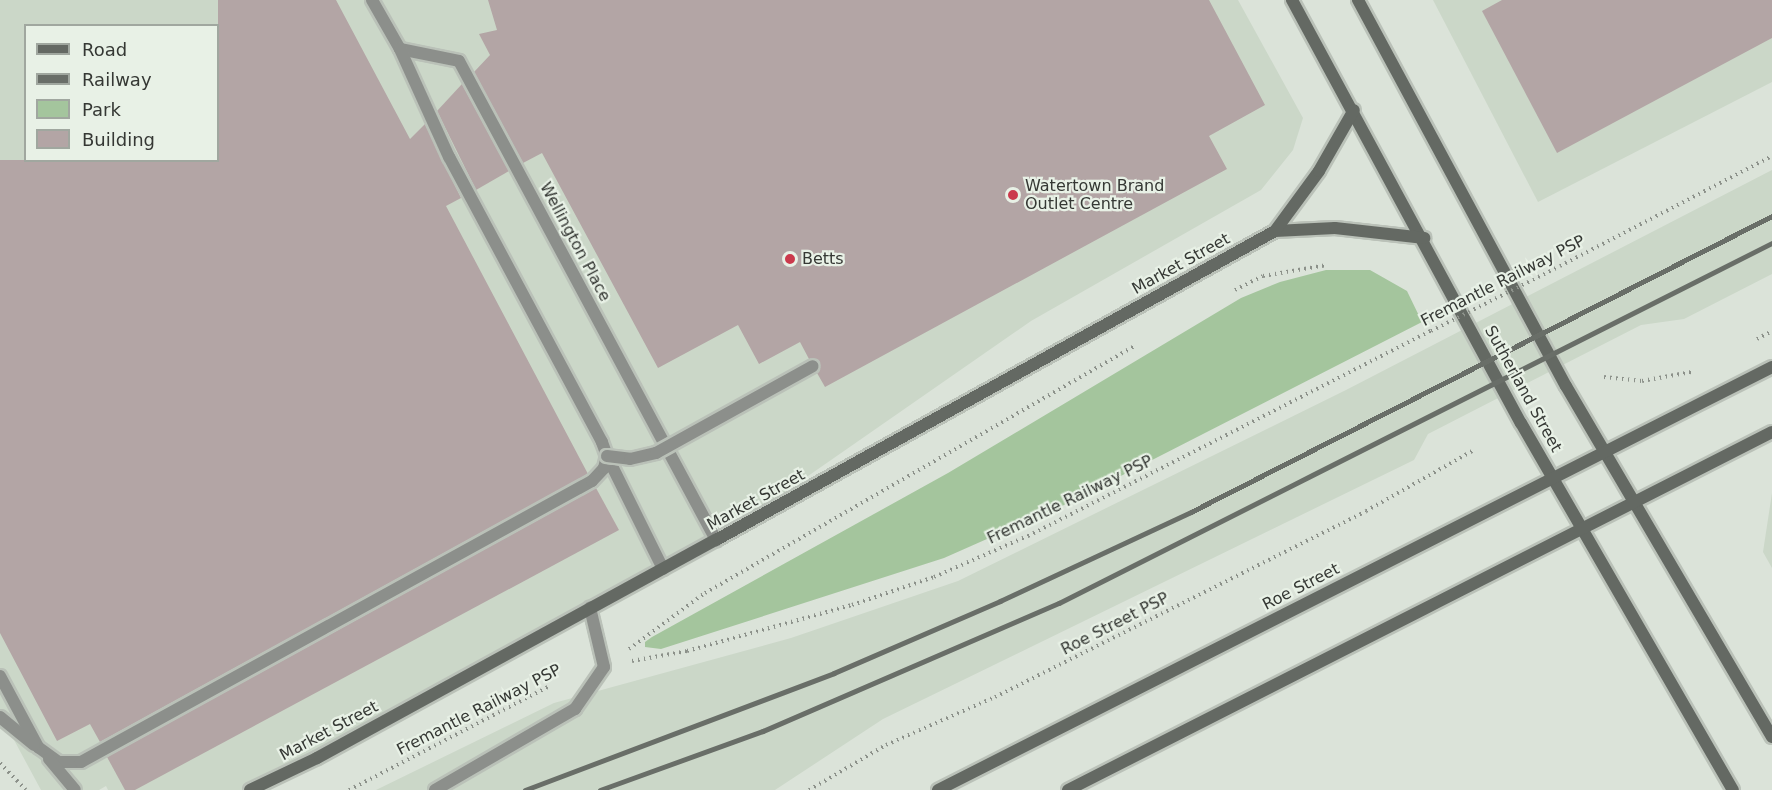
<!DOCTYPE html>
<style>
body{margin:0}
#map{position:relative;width:1772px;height:790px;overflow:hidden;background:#dbe3d9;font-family:"DejaVu Sans",sans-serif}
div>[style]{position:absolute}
.built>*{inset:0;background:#cbd7c8}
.green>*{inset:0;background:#a4c59d}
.building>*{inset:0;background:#b3a5a5}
.path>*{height:4px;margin-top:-2px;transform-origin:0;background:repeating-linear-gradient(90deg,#8c918a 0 1.5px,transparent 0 6px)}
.roads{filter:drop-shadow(2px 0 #bac1b8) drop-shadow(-2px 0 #bac1b8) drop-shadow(0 2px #bac1b8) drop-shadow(0 -2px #bac1b8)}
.lane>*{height:12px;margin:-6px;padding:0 6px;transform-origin:6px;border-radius:6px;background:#8c8f8b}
.secondary>*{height:12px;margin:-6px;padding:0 6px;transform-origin:6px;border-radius:6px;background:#646963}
.rail>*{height:4.5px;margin:-2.25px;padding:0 2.25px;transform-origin:2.25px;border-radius:2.25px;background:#696e68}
.path-bridge>*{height:4px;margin-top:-2px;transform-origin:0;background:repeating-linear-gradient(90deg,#8c918a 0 1.5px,transparent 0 6px)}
.bridges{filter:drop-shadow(2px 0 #bac1b8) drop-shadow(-2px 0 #bac1b8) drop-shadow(0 2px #bac1b8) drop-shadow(0 -2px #bac1b8)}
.lane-bridge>*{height:12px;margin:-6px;padding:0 6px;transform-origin:6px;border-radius:6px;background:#8c8f8b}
.dots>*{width:16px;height:16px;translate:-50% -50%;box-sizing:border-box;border:3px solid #e8f1e6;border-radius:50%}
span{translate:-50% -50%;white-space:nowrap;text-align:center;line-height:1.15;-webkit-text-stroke:4.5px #e8f1e6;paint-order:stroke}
.poi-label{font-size:16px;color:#353834}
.left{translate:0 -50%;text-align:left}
.street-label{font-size:16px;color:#353834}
.legend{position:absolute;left:24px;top:24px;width:195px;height:138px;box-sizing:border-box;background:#e8f1e6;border:2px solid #a0a79f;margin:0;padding:8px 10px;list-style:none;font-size:18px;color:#353834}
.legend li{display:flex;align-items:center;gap:12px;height:30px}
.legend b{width:30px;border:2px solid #a0a79f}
</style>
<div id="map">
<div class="built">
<i style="clip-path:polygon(evenodd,0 0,1238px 0,1303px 118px,1293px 150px,1261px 190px,1031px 321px,716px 540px,250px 790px,108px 790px,106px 786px,99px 790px,41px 790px,0 714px,0 0,26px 26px,218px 26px,218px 160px,26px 160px,26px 26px)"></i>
<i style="clip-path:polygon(1433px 0,1772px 0,1772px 82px,1538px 202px)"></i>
<i style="clip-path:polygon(1772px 170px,1772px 274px,1684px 319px,1641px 325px,1428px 434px,1414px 460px,883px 719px,775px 790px,376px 790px,554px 703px,791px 638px,958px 581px,1346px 390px)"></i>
<i style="clip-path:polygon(1772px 493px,1772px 568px,1763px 552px)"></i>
</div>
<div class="green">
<i style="clip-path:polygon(1326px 270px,1370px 270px,1407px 291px,1422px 322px,1064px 505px,944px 558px,661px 649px,645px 647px,645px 642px,652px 637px,948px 473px,1241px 298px,1280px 282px)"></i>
</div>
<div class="building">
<i style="clip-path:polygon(218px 0,336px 0,410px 139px,425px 124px,461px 198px,446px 206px,588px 474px,100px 742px,90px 724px,57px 741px,0 633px,0 160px,218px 160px)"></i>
<i style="clip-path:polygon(488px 0,1209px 0,1265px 105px,1209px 136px,1227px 169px,825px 387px,817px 373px,820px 363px,809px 359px,800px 342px,759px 364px,738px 325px,658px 368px,542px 153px,523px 163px,474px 72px,490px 55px,479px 34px,497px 30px)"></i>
<i style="clip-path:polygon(1502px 0,1772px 0,1772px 38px,1557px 153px,1482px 11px)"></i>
<i style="clip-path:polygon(462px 84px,509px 171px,476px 190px,437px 111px)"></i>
<i style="clip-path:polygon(596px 488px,619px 530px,135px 790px,125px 790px,107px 757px)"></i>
</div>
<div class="path">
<i style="left:1560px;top:266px;width:239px;rotate:-27.4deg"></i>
<i style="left:1235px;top:290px;width:31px;rotate:-27deg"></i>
<i style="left:1263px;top:276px;width:65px;rotate:-9.8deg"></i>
<i style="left:1757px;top:339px;width:17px;rotate:-28deg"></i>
<i style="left:1604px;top:377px;width:38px;rotate:6deg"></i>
<i style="left:1642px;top:381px;width:50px;rotate:-10.4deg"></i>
<i style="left:629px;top:649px;width:94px;rotate:-36.4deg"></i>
<i style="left:705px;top:593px;width:495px;rotate:-29.9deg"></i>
<i style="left:632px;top:661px;width:56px;rotate:-10.3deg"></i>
<i style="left:687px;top:651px;width:171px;rotate:-15.6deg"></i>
<i style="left:852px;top:605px;width:87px;rotate:-18.9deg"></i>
<i style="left:934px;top:577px;width:103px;rotate:-23.6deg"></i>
<i style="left:1028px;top:536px;width:452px;rotate:-27deg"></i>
<i style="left:0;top:763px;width:37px;rotate:46deg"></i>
<i style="left:349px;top:790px;width:224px;rotate:-27.4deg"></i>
<i style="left:809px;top:790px;width:89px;rotate:-30.3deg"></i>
<i style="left:886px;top:745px;width:119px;rotate:-23.8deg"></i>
<i style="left:995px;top:697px;width:415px;rotate:-26.6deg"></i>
<i style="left:1366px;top:511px;width:122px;rotate:-29.5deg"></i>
</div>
<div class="roads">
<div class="lane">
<i style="left:372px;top:0;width:56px;rotate:60.3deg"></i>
<i style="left:400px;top:49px;width:60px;rotate:11.5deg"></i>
<i style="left:459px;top:61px;width:544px;rotate:61.78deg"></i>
<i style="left:607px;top:456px;width:126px;rotate:63.6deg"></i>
<i style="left:0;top:676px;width:81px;rotate:61.8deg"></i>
<i style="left:38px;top:747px;width:26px;rotate:36deg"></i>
<i style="left:59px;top:762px;width:22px"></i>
<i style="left:81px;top:762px;width:583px;rotate:-28.81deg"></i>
<i style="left:592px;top:481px;width:18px;rotate:-47deg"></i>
<i style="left:604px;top:468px;width:12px;rotate:-76deg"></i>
<i style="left:607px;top:456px;width:15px;rotate:-110deg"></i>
<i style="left:602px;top:442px;width:323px;rotate:-118.2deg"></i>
<i style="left:449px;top:157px;width:119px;rotate:-114.4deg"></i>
<i style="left:0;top:717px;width:44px;rotate:39.5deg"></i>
<i style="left:49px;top:759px;width:40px;rotate:50deg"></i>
<i style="left:435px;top:790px;width:162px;rotate:-30.1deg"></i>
<i style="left:575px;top:709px;width:51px;rotate:-55.4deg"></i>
<i style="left:604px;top:667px;width:61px;rotate:-103.3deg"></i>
</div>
<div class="secondary">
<i style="left:1292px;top:0;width:481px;rotate:61.6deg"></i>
<i style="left:1521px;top:423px;width:424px;rotate:60deg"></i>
<i style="left:1358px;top:0;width:438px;rotate:61.7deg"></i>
<i style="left:1566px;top:386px;width:407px;rotate:59.6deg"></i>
<i style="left:1275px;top:231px;width:60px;rotate:-2.9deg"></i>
<i style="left:1335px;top:228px;width:90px;rotate:6.4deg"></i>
<i style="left:250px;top:790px;width:74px;rotate:-25.5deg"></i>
<i style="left:317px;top:758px;width:455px;rotate:-28.7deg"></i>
<i style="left:716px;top:540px;width:639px;rotate:-28.93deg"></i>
<i style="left:1275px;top:231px;width:74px;rotate:-53.7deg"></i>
<i style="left:1319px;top:171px;width:70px;rotate:-60.2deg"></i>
<i style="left:938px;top:790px;width:935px;rotate:-26.89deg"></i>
<i style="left:1068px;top:790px;width:790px;rotate:-26.95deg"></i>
</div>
</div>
<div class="rail">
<i style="left:525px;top:790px;width:330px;rotate:-20.7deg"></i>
<i style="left:834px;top:673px;width:181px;rotate:-23.4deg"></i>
<i style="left:1000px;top:601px;width:211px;rotate:-25deg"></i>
<i style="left:1191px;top:512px;width:652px;rotate:-27deg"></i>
<i style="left:600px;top:790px;width:173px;rotate:-19.9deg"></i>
<i style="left:763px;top:731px;width:322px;rotate:-23.4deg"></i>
<i style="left:1059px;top:603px;width:799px;rotate:-26.79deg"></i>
</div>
<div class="path-bridge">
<i style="left:1431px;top:331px;width:144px;rotate:-26.7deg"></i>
</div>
<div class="bridges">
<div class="lane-bridge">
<i style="left:607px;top:456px;width:23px;rotate:7deg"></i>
<i style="left:630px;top:459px;width:27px;rotate:-13deg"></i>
<i style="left:656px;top:453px;width:179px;rotate:-29deg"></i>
</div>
</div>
<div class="dots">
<i style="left:1013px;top:195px;background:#cb3a4d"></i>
<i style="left:790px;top:259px;background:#cb3a4d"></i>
</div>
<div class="poi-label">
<span class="left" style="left:1025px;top:195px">Watertown Brand<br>Outlet Centre</span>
<span class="left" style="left:802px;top:259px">Betts</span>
</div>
<div class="street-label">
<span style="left:575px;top:242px;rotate:62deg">Wellington Place</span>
<span style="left:1181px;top:264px;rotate:-29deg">Market Street</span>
<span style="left:1503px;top:281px;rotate:-27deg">Fremantle Railway PSP</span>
<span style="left:1523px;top:389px;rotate:61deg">Sutherland Street</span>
<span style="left:756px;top:500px;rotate:-29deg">Market Street</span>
<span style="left:1070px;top:500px;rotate:-26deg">Fremantle Railway PSP</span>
<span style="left:1301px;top:587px;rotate:-27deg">Roe Street</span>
<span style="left:1115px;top:624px;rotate:-27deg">Roe Street PSP</span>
<span style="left:479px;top:710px;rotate:-27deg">Fremantle Railway PSP</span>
<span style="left:329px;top:731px;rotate:-28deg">Market Street</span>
</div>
<ul class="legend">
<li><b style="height:8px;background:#646963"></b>Road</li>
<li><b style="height:8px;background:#696e68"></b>Railway</li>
<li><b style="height:16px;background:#a4c59d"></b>Park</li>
<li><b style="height:16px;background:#b3a5a5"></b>Building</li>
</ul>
</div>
